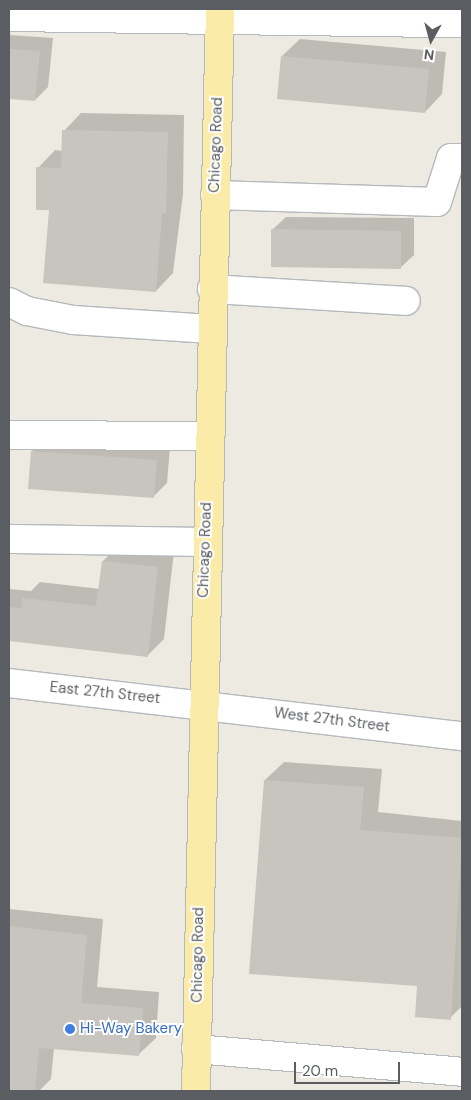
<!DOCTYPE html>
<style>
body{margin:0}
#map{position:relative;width:471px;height:1100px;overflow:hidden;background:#edeae2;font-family:"DM Sans",sans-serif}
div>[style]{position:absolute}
.shadow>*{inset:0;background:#0003}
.building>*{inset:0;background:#c8c5bf}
.roads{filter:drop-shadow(1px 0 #b5b8bc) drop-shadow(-1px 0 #b5b8bc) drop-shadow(0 1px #b5b8bc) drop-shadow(0 -1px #b5b8bc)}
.minor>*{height:28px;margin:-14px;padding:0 14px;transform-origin:14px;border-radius:14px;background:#fff}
.major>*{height:28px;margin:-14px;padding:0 14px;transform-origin:14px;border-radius:14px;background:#fbeba9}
.dots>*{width:14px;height:14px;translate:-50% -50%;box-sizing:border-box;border:2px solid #fff;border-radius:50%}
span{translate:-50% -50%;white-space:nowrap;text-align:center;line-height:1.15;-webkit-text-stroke:4px #fff;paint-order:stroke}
.street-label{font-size:15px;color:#5a5e62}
.shop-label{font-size:15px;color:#366cbe}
.left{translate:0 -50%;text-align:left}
.frame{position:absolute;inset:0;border:10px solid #5a5e62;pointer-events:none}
.north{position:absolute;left:406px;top:15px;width:50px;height:50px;-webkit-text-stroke:4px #fff;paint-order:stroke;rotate:187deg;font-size:14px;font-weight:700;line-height:20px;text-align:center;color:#5a5e62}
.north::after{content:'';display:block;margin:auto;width:18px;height:22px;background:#5a5e62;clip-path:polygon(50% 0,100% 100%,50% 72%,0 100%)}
.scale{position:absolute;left:294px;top:1062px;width:106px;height:22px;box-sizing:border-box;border:2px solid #5a5e62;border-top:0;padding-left:6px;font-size:15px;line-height:18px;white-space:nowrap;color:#5a5e62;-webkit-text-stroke:4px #fff;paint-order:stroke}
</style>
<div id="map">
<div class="shadow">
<i style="clip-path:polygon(9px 35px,53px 38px,48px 87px,35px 100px,9px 98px)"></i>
<i style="clip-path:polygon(300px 39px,446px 52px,442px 94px,425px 112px,282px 56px)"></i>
<i style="clip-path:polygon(81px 113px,184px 115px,183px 194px,173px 273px,156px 291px,50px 209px,38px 168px,55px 150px,63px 151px,64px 131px)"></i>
<i style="clip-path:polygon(286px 217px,414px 218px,414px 255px,400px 268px,272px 230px)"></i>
<i style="clip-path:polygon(45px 438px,170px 447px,167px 483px,153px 497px,32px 451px)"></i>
<i style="clip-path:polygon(119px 545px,174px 551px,164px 639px,148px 655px,9px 638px,9px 589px,31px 591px,40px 582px,100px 589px,103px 561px)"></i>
<i style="clip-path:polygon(284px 762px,382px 769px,378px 812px,462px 821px,462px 1006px,450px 1018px,419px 985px,265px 780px)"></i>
<i style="clip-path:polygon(9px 909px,103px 919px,97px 987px,159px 992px,156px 1038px,139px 1054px,54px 1048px,51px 1079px,39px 1091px,9px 1091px)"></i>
</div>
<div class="building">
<i style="clip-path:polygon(9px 49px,40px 51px,35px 101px,9px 99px)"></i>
<i style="clip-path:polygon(281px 56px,429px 69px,425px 113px,277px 99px)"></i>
<i style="clip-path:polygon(62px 130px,168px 132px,166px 213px,162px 213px,156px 292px,43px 283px,49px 210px,36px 210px,36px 167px,61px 168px)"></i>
<i style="clip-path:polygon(271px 229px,401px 231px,401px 269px,271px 267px)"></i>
<i style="clip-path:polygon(31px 451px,157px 460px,154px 498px,28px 489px)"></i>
<i style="clip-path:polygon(102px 561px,158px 567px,148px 657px,9px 641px,9px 607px,21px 608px,22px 598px,96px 606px)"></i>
<i style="clip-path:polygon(264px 780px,364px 787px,360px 830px,462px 838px,451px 1020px,415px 1017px,417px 986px,249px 974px)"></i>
<i style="clip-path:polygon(9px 926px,87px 935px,81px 1003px,143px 1008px,139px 1056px,39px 1048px,35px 1091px,9px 1091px)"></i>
</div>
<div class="roads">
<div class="minor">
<i style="left:9px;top:17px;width:453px;rotate:0.8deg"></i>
<i style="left:215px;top:195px;width:222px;rotate:1.8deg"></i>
<i style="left:437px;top:202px;width:46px;rotate:-72.3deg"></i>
<i style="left:451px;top:158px;width:11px"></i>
<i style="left:212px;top:289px;width:194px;rotate:3.5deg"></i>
<i style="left:9px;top:302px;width:20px;rotate:27deg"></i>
<i style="left:27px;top:311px;width:47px;rotate:11.1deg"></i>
<i style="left:73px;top:320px;width:138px;rotate:3.7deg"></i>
<i style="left:9px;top:435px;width:199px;rotate:0.3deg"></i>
<i style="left:9px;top:539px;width:197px;rotate:0.9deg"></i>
<i style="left:9px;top:683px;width:456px;rotate:6.7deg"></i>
<i style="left:196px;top:1049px;width:267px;rotate:4.9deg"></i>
</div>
<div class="major">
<i style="left:196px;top:1091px;width:1082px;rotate:-88.73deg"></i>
</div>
</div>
<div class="dots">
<i style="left:70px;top:1029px;background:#3f7fe0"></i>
</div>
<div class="street-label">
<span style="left:216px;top:145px;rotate:-88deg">Chicago Road</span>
<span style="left:205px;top:550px;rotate:-88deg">Chicago Road</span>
<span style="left:105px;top:693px;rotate:6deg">East 27th Street</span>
<span style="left:332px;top:720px;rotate:7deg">West 27th Street</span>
<span style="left:198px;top:955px;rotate:-89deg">Chicago Road</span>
</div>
<div class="shop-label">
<span class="left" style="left:80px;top:1029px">Hi-Way Bakery</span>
</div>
<div class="frame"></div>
<div class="north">N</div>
<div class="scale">20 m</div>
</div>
